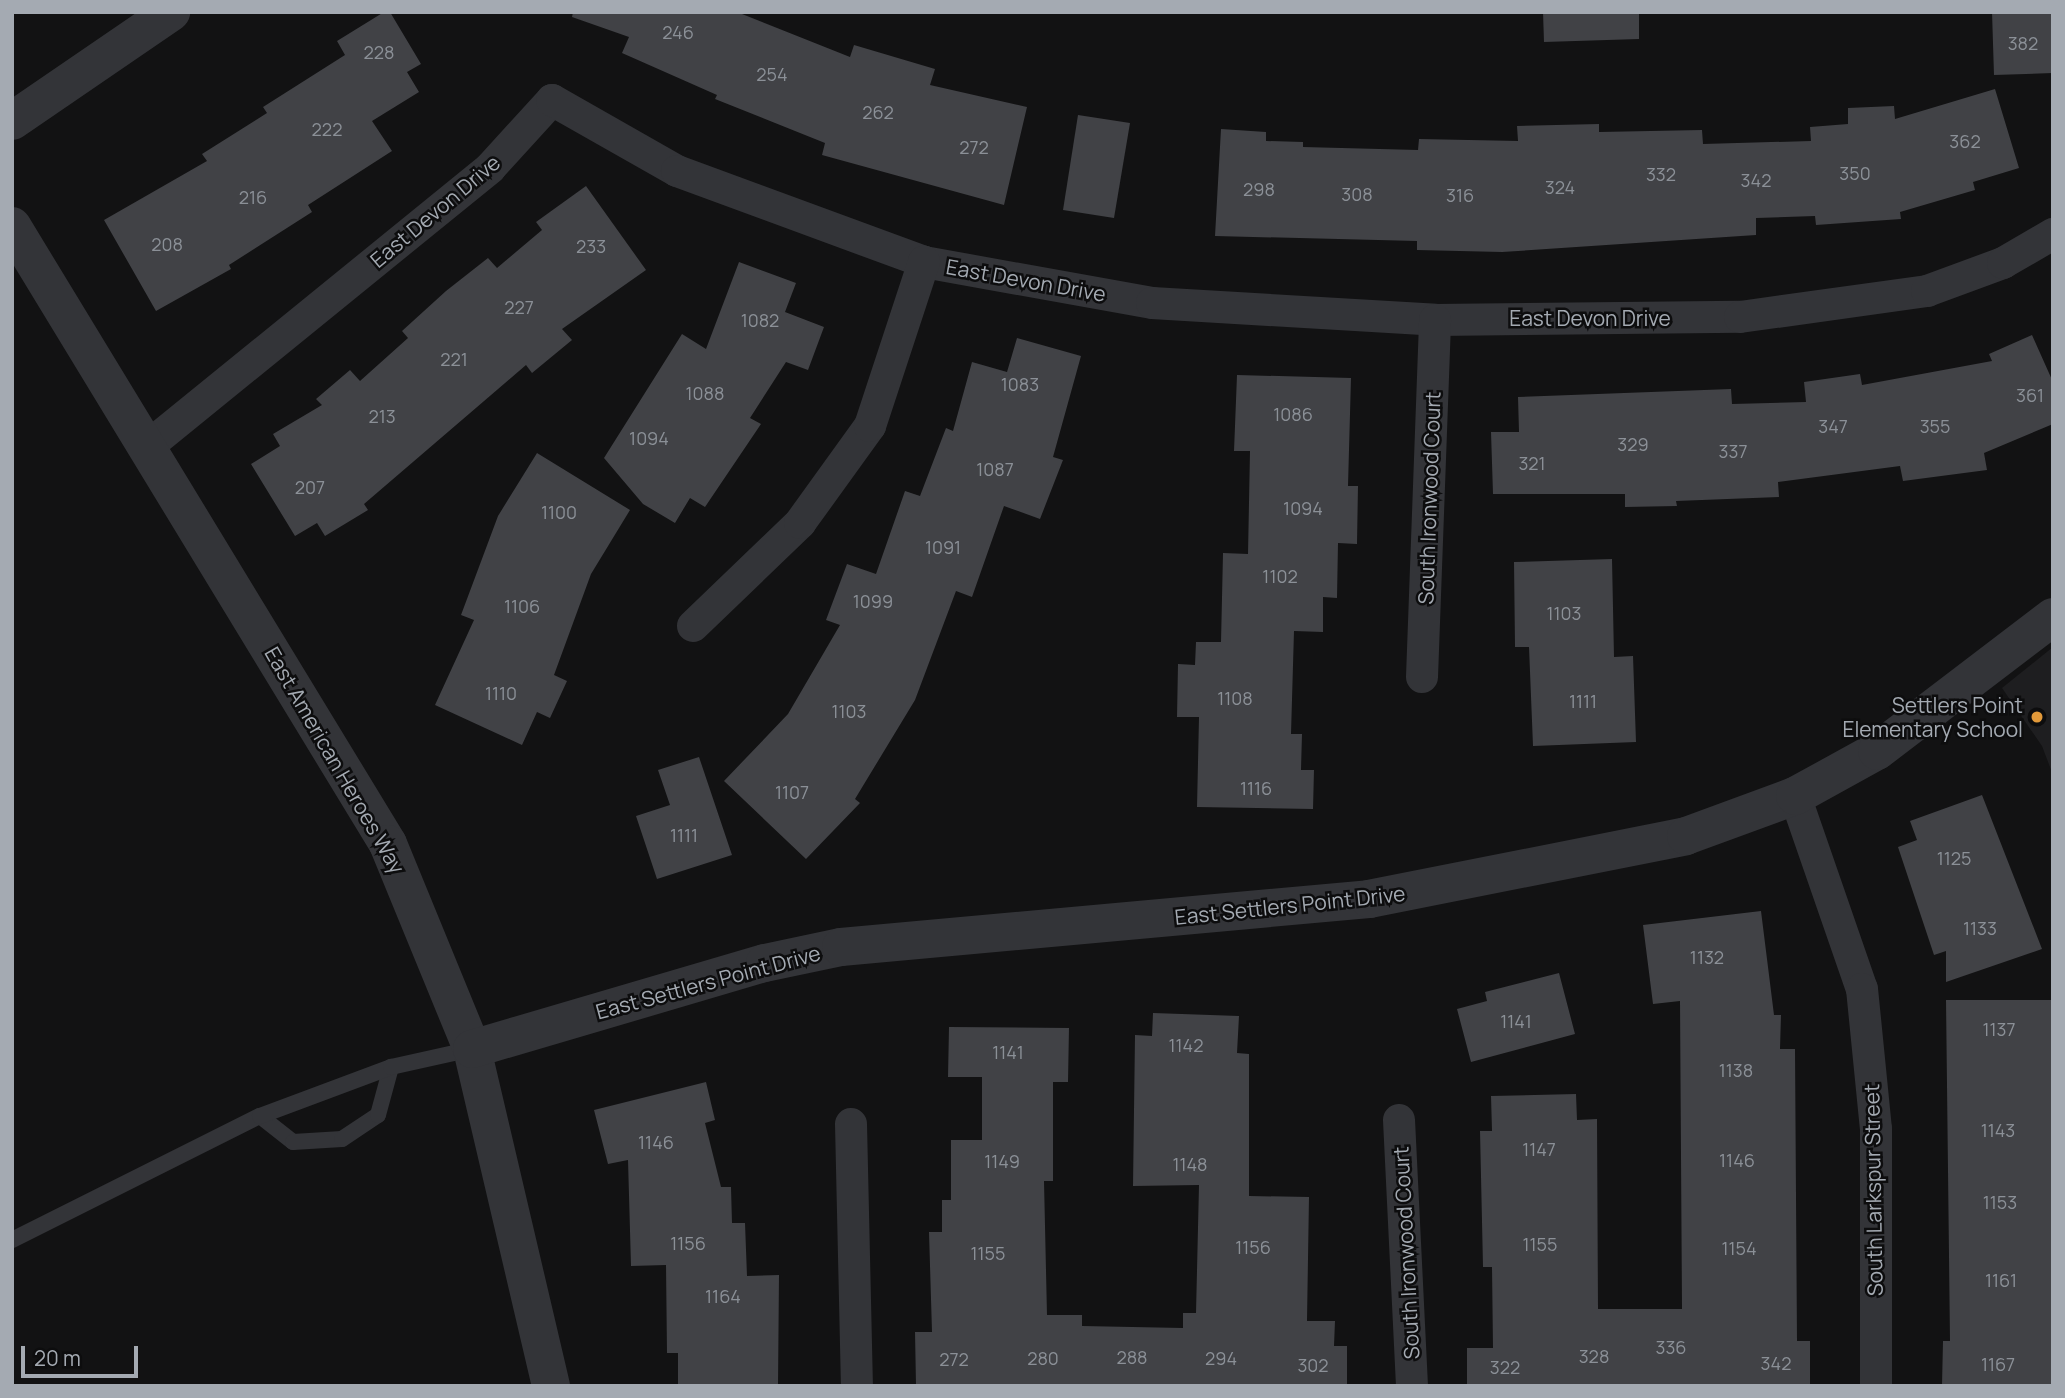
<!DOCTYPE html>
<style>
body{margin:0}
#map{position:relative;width:2065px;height:1398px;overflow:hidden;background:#121213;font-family:Manrope,sans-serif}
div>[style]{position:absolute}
.built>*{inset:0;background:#1e1e20}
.building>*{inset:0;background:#414246}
.service>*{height:16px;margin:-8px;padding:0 8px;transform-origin:8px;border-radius:8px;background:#333438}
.minor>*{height:32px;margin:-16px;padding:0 16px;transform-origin:16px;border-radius:16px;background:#333438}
.tertiary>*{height:38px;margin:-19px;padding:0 19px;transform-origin:19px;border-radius:19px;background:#333438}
.dots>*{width:19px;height:19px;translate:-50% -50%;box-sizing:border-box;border:4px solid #0d0d0e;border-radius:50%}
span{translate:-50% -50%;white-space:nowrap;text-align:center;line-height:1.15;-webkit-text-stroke:5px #0d0d0e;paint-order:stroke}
.number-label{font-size:18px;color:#8b9097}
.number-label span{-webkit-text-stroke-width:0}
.street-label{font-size:21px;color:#a4aab2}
.poi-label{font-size:21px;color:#a4aab2}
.right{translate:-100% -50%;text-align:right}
.frame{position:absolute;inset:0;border:14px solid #a4aab2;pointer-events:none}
.scale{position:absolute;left:21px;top:1346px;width:117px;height:32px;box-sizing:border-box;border:4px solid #a4aab2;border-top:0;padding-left:9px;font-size:21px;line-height:24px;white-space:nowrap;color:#a4aab2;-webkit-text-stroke:5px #0d0d0e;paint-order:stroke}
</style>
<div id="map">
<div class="built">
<i style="clip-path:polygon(2053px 647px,2053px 775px,2042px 746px,2002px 688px)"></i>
</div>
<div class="building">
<i style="clip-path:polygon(384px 12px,390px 12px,421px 64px,407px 72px,419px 92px,372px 121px,392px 151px,308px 205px,312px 212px,229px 265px,231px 269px,156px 311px,104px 220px,207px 161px,202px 154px,267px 113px,263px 107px,345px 55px,337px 41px)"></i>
<i style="clip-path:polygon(573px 12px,737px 12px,850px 57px,854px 45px,935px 69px,930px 85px,1027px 107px,1004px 205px,822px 155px,825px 143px,715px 99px,717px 95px,622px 53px,629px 37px,572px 17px)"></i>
<i style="clip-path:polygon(1543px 12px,1639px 12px,1639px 39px,1544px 42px)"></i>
<i style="clip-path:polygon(1992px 12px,2053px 12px,2053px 73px,1994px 75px)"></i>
<i style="clip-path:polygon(1995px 89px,2019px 168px,1973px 182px,1975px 190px,1900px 212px,1901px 219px,1816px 225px,1815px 216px,1756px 218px,1756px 235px,1502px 252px,1417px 250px,1417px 241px,1215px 236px,1221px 129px,1266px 132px,1266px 141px,1303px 142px,1303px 147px,1418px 150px,1419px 139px,1518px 141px,1517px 126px,1599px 124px,1599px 132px,1702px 130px,1703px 144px,1811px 141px,1810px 127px,1848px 124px,1848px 108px,1894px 106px,1895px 119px)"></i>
<i style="clip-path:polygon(1078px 115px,1130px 123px,1114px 218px,1063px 210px)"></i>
<i style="clip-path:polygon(586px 186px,646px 270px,562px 329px,572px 340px,532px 373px,526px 365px,364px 504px,368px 510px,325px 536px,317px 523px,295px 536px,251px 464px,280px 446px,273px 434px,322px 405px,316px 399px,350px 370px,360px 381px,408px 338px,402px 331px,446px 291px,488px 258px,497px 268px,542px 230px,536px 222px)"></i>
<i style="clip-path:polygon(739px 262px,796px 283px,785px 312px,824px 327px,808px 370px,786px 362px,750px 418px,761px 424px,705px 507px,690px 498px,675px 523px,643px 504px,604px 458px,682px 334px,706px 349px)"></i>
<i style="clip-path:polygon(2032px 335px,2053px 382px,2053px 424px,1984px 453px,1987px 470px,1903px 481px,1900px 466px,1778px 482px,1779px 497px,1676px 501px,1677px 506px,1625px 507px,1625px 494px,1493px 494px,1491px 432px,1519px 432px,1518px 397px,1731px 389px,1732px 404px,1806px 402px,1804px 382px,1860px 374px,1862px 385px,1992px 361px,1989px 354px)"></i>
<i style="clip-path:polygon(1017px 338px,1081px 356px,1053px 457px,1063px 460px,1040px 519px,1004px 506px,972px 597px,956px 591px,915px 700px,855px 799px,860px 803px,806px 859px,724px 781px,788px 714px,840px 625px,826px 620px,847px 564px,876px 574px,905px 491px,920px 496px,946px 428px,953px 431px,972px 362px,1007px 372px)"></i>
<i style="clip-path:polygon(1237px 375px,1351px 378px,1348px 486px,1358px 486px,1357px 544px,1338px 543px,1337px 598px,1323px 597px,1323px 632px,1294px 631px,1291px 734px,1302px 734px,1301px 770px,1314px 770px,1313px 809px,1197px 807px,1199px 717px,1177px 717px,1178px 664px,1195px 665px,1196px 642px,1221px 642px,1223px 553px,1248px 554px,1250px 451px,1234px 451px)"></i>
<i style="clip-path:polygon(537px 453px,630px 510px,591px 574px,554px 675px,567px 681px,550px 718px,537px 712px,522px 745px,435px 705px,474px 620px,461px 615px,498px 516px)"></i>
<i style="clip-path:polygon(1612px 559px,1614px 657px,1633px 656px,1636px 742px,1533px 746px,1529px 647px,1515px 647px,1514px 562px)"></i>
<i style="clip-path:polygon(699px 757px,732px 855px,657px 879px,636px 816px,670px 805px,658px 770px)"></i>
<i style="clip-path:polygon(1982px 795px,2042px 949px,1946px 982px,1946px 951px,1934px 955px,1898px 847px,1917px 840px,1910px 821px)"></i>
<i style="clip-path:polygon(1761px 911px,1774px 1015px,1781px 1015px,1780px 1049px,1795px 1049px,1797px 1341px,1810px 1341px,1810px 1386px,1467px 1386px,1467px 1348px,1493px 1348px,1492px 1267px,1483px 1267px,1480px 1131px,1492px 1131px,1491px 1096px,1576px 1094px,1577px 1120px,1597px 1119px,1598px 1309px,1682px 1309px,1680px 1001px,1653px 1004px,1643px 925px)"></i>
<i style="clip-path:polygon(1559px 973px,1575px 1034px,1471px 1062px,1457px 1009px,1487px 1001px,1485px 992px)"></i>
<i style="clip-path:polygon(1946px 1000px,2053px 1000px,2053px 1386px,1942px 1385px,1943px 1341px,1950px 1341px)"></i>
<i style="clip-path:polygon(1153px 1013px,1239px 1016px,1237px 1053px,1249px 1054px,1249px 1196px,1309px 1197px,1307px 1321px,1335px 1321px,1334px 1346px,1347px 1346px,1347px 1386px,916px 1386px,915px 1332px,932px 1332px,929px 1232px,942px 1232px,942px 1200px,951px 1200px,951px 1140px,982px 1140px,982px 1077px,948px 1077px,949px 1027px,1069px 1028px,1068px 1082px,1053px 1082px,1053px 1181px,1044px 1181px,1047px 1315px,1082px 1315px,1082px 1326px,1183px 1328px,1183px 1313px,1196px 1313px,1199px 1185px,1133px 1186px,1135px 1035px,1152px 1036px)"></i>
<i style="clip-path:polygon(706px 1082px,715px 1120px,705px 1123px,721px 1187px,731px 1187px,732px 1223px,745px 1223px,747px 1276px,779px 1275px,778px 1386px,678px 1386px,678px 1353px,667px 1353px,666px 1265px,631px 1266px,628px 1160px,608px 1164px,594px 1110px)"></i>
</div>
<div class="service">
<i style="left:260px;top:1116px;width:42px;rotate:38.2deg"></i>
<i style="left:293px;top:1142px;width:49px;rotate:-3.5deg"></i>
<i style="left:342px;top:1139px;width:43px;rotate:-33.7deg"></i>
<i style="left:378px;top:1115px;width:50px;rotate:-74.8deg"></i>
<i style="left:12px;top:1240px;width:277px;rotate:-26.6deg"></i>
<i style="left:260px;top:1116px;width:140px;rotate:-20.5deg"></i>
<i style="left:391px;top:1067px;width:83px;rotate:-12.5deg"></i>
</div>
<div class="minor">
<i style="left:147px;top:447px;width:442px;rotate:-39.1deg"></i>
<i style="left:490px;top:168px;width:92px;rotate:-47.6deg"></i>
<i style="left:552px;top:100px;width:144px;rotate:29.6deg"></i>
<i style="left:677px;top:171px;width:263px;rotate:20.2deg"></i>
<i style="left:924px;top:262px;width:232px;rotate:10.2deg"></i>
<i style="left:1152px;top:303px;width:284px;rotate:3.4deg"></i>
<i style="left:1435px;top:320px;width:305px;rotate:-0.6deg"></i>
<i style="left:1740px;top:317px;width:189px;rotate:-7.9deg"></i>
<i style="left:1927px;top:291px;width:81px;rotate:-20.2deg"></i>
<i style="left:2003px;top:263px;width:58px;rotate:-30.1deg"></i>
<i style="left:693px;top:626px;width:149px;rotate:-43.9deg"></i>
<i style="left:800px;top:523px;width:120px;rotate:-54.2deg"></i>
<i style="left:870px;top:426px;width:173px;rotate:-71.8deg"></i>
<i style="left:1422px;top:677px;width:357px;rotate:-87.9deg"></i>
<i style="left:1795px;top:796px;width:204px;rotate:70.9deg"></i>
<i style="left:1862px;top:989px;width:141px;rotate:84.3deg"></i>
<i style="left:1876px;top:1129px;width:257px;rotate:90deg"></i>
<i style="left:1399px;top:1120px;width:266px;rotate:87.2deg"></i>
<i style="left:851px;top:1124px;width:262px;rotate:88.7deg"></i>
</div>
<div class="tertiary">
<i style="left:12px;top:121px;width:193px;rotate:-34.4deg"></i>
<i style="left:12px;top:226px;width:723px;rotate:58.68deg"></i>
<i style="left:388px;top:844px;width:222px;rotate:67.7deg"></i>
<i style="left:472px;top:1049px;width:346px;rotate:76.8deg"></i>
<i style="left:472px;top:1049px;width:305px;rotate:-16.4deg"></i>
<i style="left:765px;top:963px;width:78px;rotate:-11.9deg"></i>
<i style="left:841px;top:947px;width:530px;rotate:-5.19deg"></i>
<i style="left:1369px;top:899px;width:323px;rotate:-11.2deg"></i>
<i style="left:1686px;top:836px;width:116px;rotate:-20.2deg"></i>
<i style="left:1795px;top:796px;width:94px;rotate:-28.8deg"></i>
<i style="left:1877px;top:751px;width:221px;rotate:-37.3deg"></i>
</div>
<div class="dots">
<i style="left:2037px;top:717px;background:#e2993a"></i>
</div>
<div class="number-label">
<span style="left:678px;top:32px">246</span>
<span style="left:2023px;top:43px">382</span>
<span style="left:379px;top:52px">228</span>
<span style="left:772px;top:74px">254</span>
<span style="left:878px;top:112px">262</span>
<span style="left:327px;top:129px">222</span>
<span style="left:1965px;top:141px">362</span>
<span style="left:974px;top:147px">272</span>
<span style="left:1855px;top:173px">350</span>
<span style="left:1661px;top:174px">332</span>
<span style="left:1756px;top:180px">342</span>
<span style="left:1560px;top:187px">324</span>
<span style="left:1259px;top:189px">298</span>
<span style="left:1357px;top:194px">308</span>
<span style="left:1460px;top:195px">316</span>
<span style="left:253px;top:197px">216</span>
<span style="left:167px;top:244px">208</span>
<span style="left:591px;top:246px">233</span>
<span style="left:519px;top:307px">227</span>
<span style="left:760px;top:320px">1082</span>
<span style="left:454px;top:359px">221</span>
<span style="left:1020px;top:384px">1083</span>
<span style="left:705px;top:393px">1088</span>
<span style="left:2030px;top:395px">361</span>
<span style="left:1293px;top:414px">1086</span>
<span style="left:382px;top:416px">213</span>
<span style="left:1833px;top:426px">347</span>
<span style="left:1935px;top:426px">355</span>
<span style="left:649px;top:438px">1094</span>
<span style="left:1633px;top:444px">329</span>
<span style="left:1733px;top:451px">337</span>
<span style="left:1532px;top:463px">321</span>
<span style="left:995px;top:469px">1087</span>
<span style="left:310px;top:487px">207</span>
<span style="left:1303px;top:508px">1094</span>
<span style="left:559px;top:512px">1100</span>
<span style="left:943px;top:547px">1091</span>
<span style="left:1280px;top:576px">1102</span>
<span style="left:873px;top:601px">1099</span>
<span style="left:522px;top:606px">1106</span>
<span style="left:1564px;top:613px">1103</span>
<span style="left:501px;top:693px">1110</span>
<span style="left:1235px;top:698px">1108</span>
<span style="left:1583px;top:701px">1111</span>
<span style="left:849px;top:711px">1103</span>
<span style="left:1256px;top:788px">1116</span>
<span style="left:792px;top:792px">1107</span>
<span style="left:684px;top:835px">1111</span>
<span style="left:1954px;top:858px">1125</span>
<span style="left:1980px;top:928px">1133</span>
<span style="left:1707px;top:957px">1132</span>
<span style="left:1516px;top:1021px">1141</span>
<span style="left:1999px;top:1029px">1137</span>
<span style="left:1186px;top:1045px">1142</span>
<span style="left:1008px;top:1052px">1141</span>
<span style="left:1736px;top:1070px">1138</span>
<span style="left:1998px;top:1130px">1143</span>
<span style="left:656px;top:1142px">1146</span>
<span style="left:1539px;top:1149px">1147</span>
<span style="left:1737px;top:1160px">1146</span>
<span style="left:1002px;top:1161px">1149</span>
<span style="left:1190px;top:1164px">1148</span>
<span style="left:2000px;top:1202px">1153</span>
<span style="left:688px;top:1243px">1156</span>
<span style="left:1540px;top:1244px">1155</span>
<span style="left:1253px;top:1247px">1156</span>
<span style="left:1739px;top:1248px">1154</span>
<span style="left:988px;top:1253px">1155</span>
<span style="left:2001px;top:1280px">1161</span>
<span style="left:723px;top:1296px">1164</span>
<span style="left:1671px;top:1347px">336</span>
<span style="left:1594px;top:1356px">328</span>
<span style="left:1132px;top:1357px">288</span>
<span style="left:1043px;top:1358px">280</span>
<span style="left:1221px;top:1358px">294</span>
<span style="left:954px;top:1359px">272</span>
<span style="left:1776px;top:1363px">342</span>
<span style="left:1998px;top:1364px">1167</span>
<span style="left:1313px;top:1365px">302</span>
<span style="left:1505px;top:1367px">322</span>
</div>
<div class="street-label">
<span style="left:435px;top:211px;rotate:-40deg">East Devon Drive</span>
<span style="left:1026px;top:280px;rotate:10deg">East Devon Drive</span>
<span style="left:1590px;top:318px">East Devon Drive</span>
<span style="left:1429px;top:498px;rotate:-88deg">South Ironwood Court</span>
<span style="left:335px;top:760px;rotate:60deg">East American Heroes Way</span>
<span style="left:1290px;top:905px;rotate:-6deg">East Settlers Point Drive</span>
<span style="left:708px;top:982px;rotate:-15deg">East Settlers Point Drive</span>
<span style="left:1873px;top:1190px;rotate:-91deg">South Larkspur Street</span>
<span style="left:1406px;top:1253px;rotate:-93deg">South Ironwood Court</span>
</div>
<div class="poi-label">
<span class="right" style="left:2023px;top:717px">Settlers Point<br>Elementary School</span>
</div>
<div class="frame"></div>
<div class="scale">20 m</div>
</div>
